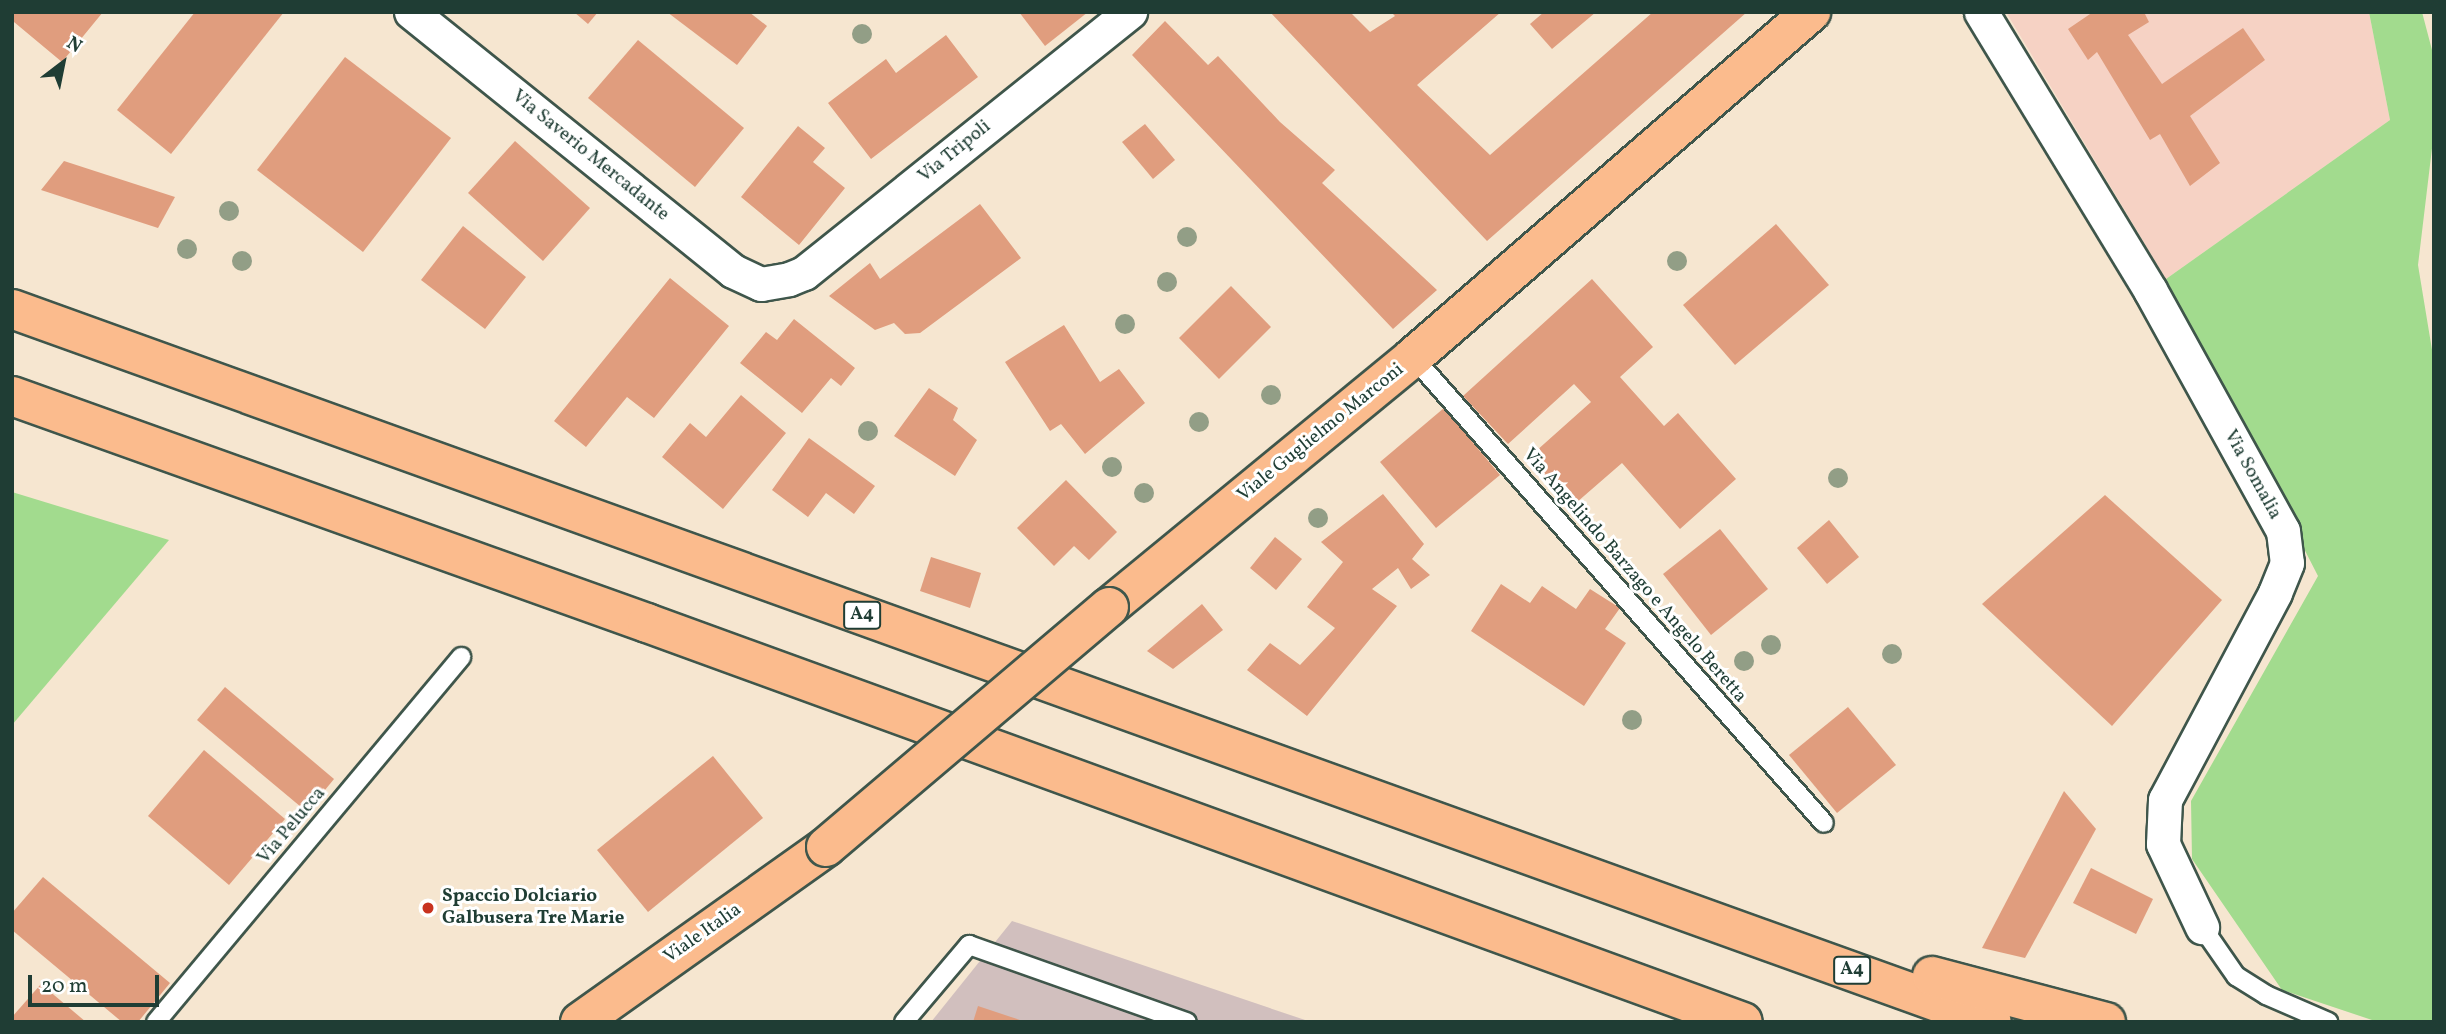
<!DOCTYPE html>
<style>
body{margin:0}
#map{position:relative;width:2446px;height:1034px;overflow:hidden;background:#f6e6d0;font-family:Vollkorn,serif}
div>[style]{position:absolute}
.built>*{inset:0;background:#f6d2c4}
.industrial>*{inset:0;background:#d1bfbe}
.green>*{inset:0;background:#a2db8e}
.building>*{inset:0;background:#e09d7e}
.roads{filter:drop-shadow(2px 0 #3f564b) drop-shadow(-2px 0 #3f564b) drop-shadow(0 2px #3f564b) drop-shadow(0 -2px #3f564b)}
.lane>*{height:18px;margin:-9px;padding:0 9px;transform-origin:9px;border-radius:9px;background:#fff}
.street>*{height:33px;margin:-16.5px;padding:0 16.5px;transform-origin:16.5px;border-radius:16.5px;background:#fff}
.primary>*{height:38px;margin:-19px;padding:0 19px;transform-origin:19px;border-radius:19px;background:#fbbb8d}
.highway>*{height:38px;margin:-19px;padding:0 19px;transform-origin:19px;border-radius:19px;background:#fbbb8d}
.bridges{filter:drop-shadow(2px 0 #3f564b) drop-shadow(-2px 0 #3f564b) drop-shadow(0 2px #3f564b) drop-shadow(0 -2px #3f564b)}
.primary-bridge>*{height:38px;margin:-19px;padding:0 19px;transform-origin:19px;border-radius:19px;background:#fbbb8d}
.trees>*{width:20px;height:20px;margin:-10px;border-radius:50%;background:#929e86}
.dots>*{width:19px;height:19px;translate:-50% -50%;box-sizing:border-box;border:4px solid #fff;border-radius:50%}
span{translate:-50% -50%;white-space:nowrap;text-align:center;line-height:1.15;-webkit-text-stroke:6px #fff;paint-order:stroke}
.shield-label span{padding:2px 5px;background:#fff;border:2px solid;border-radius:5px;-webkit-text-stroke-width:0}
.shield-label{font-size:18px;color:#1f3d34;font-weight:700}
.street-label{font-size:19px;color:#1f3d34}
.poi-label{font-size:19px;color:#1f3d34;font-weight:700}
.left{translate:0 -50%;text-align:left}
.frame{position:absolute;inset:0;border:14px solid #1f3d34;pointer-events:none}
.north{position:absolute;left:28px;top:28px;width:70px;height:70px;-webkit-text-stroke:5px #fff;paint-order:stroke;rotate:32deg;font-size:19px;font-weight:700;line-height:28px;text-align:center;color:#1f3d34}
.north::after{content:'';display:block;margin:auto;width:24px;height:32px;background:#1f3d34;clip-path:polygon(50% 0,100% 100%,50% 72%,0 100%)}
.scale{position:absolute;left:28px;top:975px;width:131px;height:32px;box-sizing:border-box;border:4px solid #1f3d34;border-top:0;padding-left:9px;font-size:21px;line-height:24px;white-space:nowrap;color:#1f3d34;-webkit-text-stroke:5px #fff;paint-order:stroke}
</style>
<div id="map">
<div class="built">
<i style="clip-path:polygon(2006px 12px,2369px 12px,2390px 120px,2166px 279px)"></i>
</div>
<div class="industrial">
<i style="clip-path:polygon(1012px 921px,1311px 1022px,931px 1022px)"></i>
</div>
<div class="green">
<i style="clip-path:polygon(2369px 12px,2422px 12px,2432px 50px,2433px 140px,2418px 265px,2434px 362px,2434px 1022px,2378px 1022px,2282px 990px,2192px 859px,2191px 801px,2318px 576px,2166px 279px,2390px 120px)"></i>
<i style="clip-path:polygon(12px 492px,169px 540px,12px 725px)"></i>
</div>
<div class="building">
<i style="clip-path:polygon(12px 12px,103px 12px,62px 62px,14px 22px,12px 24px)"></i>
<i style="clip-path:polygon(195px 12px,284px 12px,171px 154px,117px 110px)"></i>
<i style="clip-path:polygon(574px 12px,598px 12px,588px 24px)"></i>
<i style="clip-path:polygon(667px 12px,749px 12px,767px 26px,737px 65px)"></i>
<i style="clip-path:polygon(1019px 12px,1088px 12px,1045px 46px)"></i>
<i style="clip-path:polygon(1270px 12px,1350px 12px,1370px 32px,1395px 16px,1391px 12px,1501px 12px,1417px 85px,1490px 155px,1653px 12px,1747px 12px,1487px 241px)"></i>
<i style="clip-path:polygon(1544px 12px,1596px 12px,1552px 49px,1530px 24px)"></i>
<i style="clip-path:polygon(2093px 12px,2144px 12px,2149px 22px,2128px 35px,2162px 84px,2243px 28px,2265px 60px,2190px 116px,2220px 163px,2190px 186px,2160px 134px,2150px 140px,2097px 52px,2088px 60px,2068px 29px)"></i>
<i style="clip-path:polygon(1165px 21px,1208px 65px,1218px 56px,1280px 122px,1335px 170px,1322px 183px,1437px 290px,1393px 329px,1132px 55px)"></i>
<i style="clip-path:polygon(946px 35px,978px 77px,871px 159px,828px 103px,886px 59px,896px 73px)"></i>
<i style="clip-path:polygon(638px 40px,744px 128px,695px 187px,588px 98px)"></i>
<i style="clip-path:polygon(345px 57px,451px 138px,363px 252px,257px 170px)"></i>
<i style="clip-path:polygon(1145px 124px,1175px 160px,1153px 179px,1122px 142px)"></i>
<i style="clip-path:polygon(798px 126px,825px 148px,813px 162px,845px 188px,799px 245px,741px 197px)"></i>
<i style="clip-path:polygon(515px 141px,590px 208px,543px 261px,468px 193px)"></i>
<i style="clip-path:polygon(64px 161px,175px 197px,158px 228px,41px 190px)"></i>
<i style="clip-path:polygon(980px 204px,1021px 258px,920px 333px,905px 334px,894px 323px,875px 330px,829px 296px,870px 263px,880px 279px)"></i>
<i style="clip-path:polygon(1776px 224px,1829px 285px,1735px 365px,1683px 305px)"></i>
<i style="clip-path:polygon(463px 226px,526px 277px,485px 329px,421px 280px)"></i>
<i style="clip-path:polygon(670px 278px,729px 326px,654px 418px,627px 397px,586px 447px,554px 421px)"></i>
<i style="clip-path:polygon(1592px 279px,1653px 347px,1620px 377px,1664px 426px,1678px 413px,1736px 479px,1680px 529px,1622px 463px,1569px 509px,1526px 460px,1591px 402px,1574px 384px,1508px 444px,1463px 396px)"></i>
<i style="clip-path:polygon(1231px 286px,1271px 327px,1219px 379px,1179px 338px)"></i>
<i style="clip-path:polygon(794px 319px,855px 368px,841px 386px,831px 378px,802px 413px,740px 363px,766px 332px,777px 340px)"></i>
<i style="clip-path:polygon(1064px 325px,1100px 382px,1119px 369px,1145px 403px,1085px 454px,1061px 424px,1050px 431px,1005px 362px)"></i>
<i style="clip-path:polygon(929px 388px,958px 408px,953px 420px,977px 440px,955px 476px,894px 436px)"></i>
<i style="clip-path:polygon(741px 395px,786px 433px,723px 509px,662px 457px,690px 423px,706px 437px)"></i>
<i style="clip-path:polygon(1444px 408px,1500px 475px,1436px 528px,1380px 462px)"></i>
<i style="clip-path:polygon(809px 438px,875px 486px,854px 514px,826px 493px,808px 517px,772px 490px)"></i>
<i style="clip-path:polygon(1066px 480px,1117px 532px,1089px 560px,1074px 546px,1054px 566px,1017px 528px)"></i>
<i style="clip-path:polygon(1383px 494px,1424px 544px,1412px 559px,1430px 575px,1411px 589px,1398px 568px,1372px 589px,1397px 606px,1307px 716px,1247px 670px,1270px 643px,1300px 665px,1335px 628px,1307px 607px,1343px 562px,1321px 542px)"></i>
<i style="clip-path:polygon(2105px 495px,2222px 600px,2112px 726px,1982px 604px)"></i>
<i style="clip-path:polygon(1829px 520px,1859px 557px,1827px 584px,1797px 548px)"></i>
<i style="clip-path:polygon(1720px 529px,1768px 589px,1711px 635px,1663px 574px)"></i>
<i style="clip-path:polygon(1275px 537px,1302px 559px,1276px 590px,1250px 568px)"></i>
<i style="clip-path:polygon(931px 557px,981px 573px,970px 608px,920px 591px)"></i>
<i style="clip-path:polygon(1501px 584px,1530px 603px,1542px 586px,1576px 609px,1590px 589px,1620px 608px,1605px 629px,1626px 643px,1584px 706px,1471px 631px)"></i>
<i style="clip-path:polygon(1202px 604px,1223px 630px,1173px 669px,1147px 651px)"></i>
<i style="clip-path:polygon(225px 687px,334px 779px,307px 812px,197px 720px)"></i>
<i style="clip-path:polygon(1848px 707px,1896px 765px,1837px 813px,1789px 755px)"></i>
<i style="clip-path:polygon(204px 750px,285px 819px,229px 885px,148px 816px)"></i>
<i style="clip-path:polygon(713px 756px,763px 818px,648px 912px,597px 850px)"></i>
<i style="clip-path:polygon(2064px 791px,2096px 829px,2025px 958px,1982px 948px)"></i>
<i style="clip-path:polygon(2091px 868px,2153px 899px,2136px 934px,2073px 903px)"></i>
<i style="clip-path:polygon(43px 877px,170px 983px,138px 1022px,122px 1022px,12px 930px,12px 913px)"></i>
<i style="clip-path:polygon(41px 984px,86px 1022px,12px 1022px,12px 1017px)"></i>
<i style="clip-path:polygon(978px 1006px,1023px 1021px,1023px 1022px,973px 1022px)"></i>
</div>
<div class="roads">
<div class="lane">
<i style="left:1413px;top:357px;width:621px;rotate:48.59deg"></i>
<i style="left:2202px;top:927px;width:60px;rotate:55.2deg"></i>
<i style="left:2236px;top:976px;width:36px;rotate:32deg"></i>
<i style="left:2266px;top:995px;width:68px;rotate:23.5deg"></i>
<i style="left:156px;top:1022px;width:476px;rotate:-50.1deg"></i>
<i style="left:904px;top:1022px;width:101px;rotate:-49.8deg"></i>
<i style="left:969px;top:945px;width:231px;rotate:19.5deg"></i>
</div>
<div class="street">
<i style="left:411px;top:12px;width:413px;rotate:38.8deg"></i>
<i style="left:733px;top:271px;width:31px;rotate:25deg"></i>
<i style="left:761px;top:284px;width:28px;rotate:-10deg"></i>
<i style="left:789px;top:279px;width:16px;rotate:-22deg"></i>
<i style="left:804px;top:273px;width:418px;rotate:-38.7deg"></i>
<i style="left:1981px;top:12px;width:325px;rotate:58.7deg"></i>
<i style="left:2150px;top:290px;width:275px;rotate:61.1deg"></i>
<i style="left:2283px;top:531px;width:32px;rotate:83deg"></i>
<i style="left:2287px;top:563px;width:32px;rotate:112deg"></i>
<i style="left:2275px;top:593px;width:234px;rotate:118deg"></i>
<i style="left:2165px;top:800px;width:44px;rotate:92.6deg"></i>
<i style="left:2163px;top:844px;width:92px;rotate:64.8deg"></i>
</div>
<div class="primary">
<i style="left:1109px;top:607px;width:394px;rotate:-39.4deg"></i>
<i style="left:1413px;top:357px;width:527px;rotate:-40.92deg"></i>
<i style="left:580px;top:1022px;width:302px;rotate:-35.4deg"></i>
</div>
<div class="highway">
<i style="left:12px;top:309px;width:2104px;rotate:19.8deg"></i>
<i style="left:12px;top:396px;width:674px;rotate:19.67deg"></i>
<i style="left:647px;top:623px;width:1166px;rotate:20deg"></i>
<i style="left:1932px;top:976px;width:180px;rotate:14.8deg"></i>
</div>
</div>
<div class="bridges">
<div class="primary-bridge">
<i style="left:826px;top:847px;width:371px;rotate:-40.3deg"></i>
</div>
</div>
<div class="trees">
<i style="left:862px;top:34px"></i>
<i style="left:229px;top:211px"></i>
<i style="left:1187px;top:237px"></i>
<i style="left:187px;top:249px"></i>
<i style="left:242px;top:261px"></i>
<i style="left:1677px;top:261px"></i>
<i style="left:1167px;top:282px"></i>
<i style="left:1125px;top:324px"></i>
<i style="left:1271px;top:395px"></i>
<i style="left:1199px;top:422px"></i>
<i style="left:868px;top:431px"></i>
<i style="left:1112px;top:467px"></i>
<i style="left:1838px;top:478px"></i>
<i style="left:1144px;top:493px"></i>
<i style="left:1318px;top:518px"></i>
<i style="left:1771px;top:645px"></i>
<i style="left:1892px;top:654px"></i>
<i style="left:1744px;top:661px"></i>
<i style="left:1632px;top:720px"></i>
</div>
<div class="dots">
<i style="left:428px;top:908px;background:#c8321e"></i>
</div>
<div class="shield-label">
<span style="left:862px;top:615px">A4</span>
<span style="left:1852px;top:970px">A4</span>
</div>
<div class="street-label">
<span style="left:955px;top:152px;rotate:-39deg">Via Tripoli</span>
<span style="left:590px;top:156px;rotate:39deg">Via Saverio Mercadante</span>
<span style="left:1321px;top:433px;rotate:-39deg">Viale Guglielmo Marconi</span>
<span style="left:2252px;top:475px;rotate:61deg">Via Somalia</span>
<span style="left:1634px;top:576px;rotate:49deg">Via Angelindo Barzago e Angelo Beretta</span>
<span style="left:292px;top:826px;rotate:-50deg">Via Pelucca</span>
<span style="left:703px;top:934px;rotate:-35deg">Viale Italia</span>
</div>
<div class="poi-label">
<span class="left" style="left:442px;top:908px">Spaccio Dolciario<br>Galbusera Tre Marie</span>
</div>
<div class="frame"></div>
<div class="north">N</div>
<div class="scale">20 m</div>
</div>
